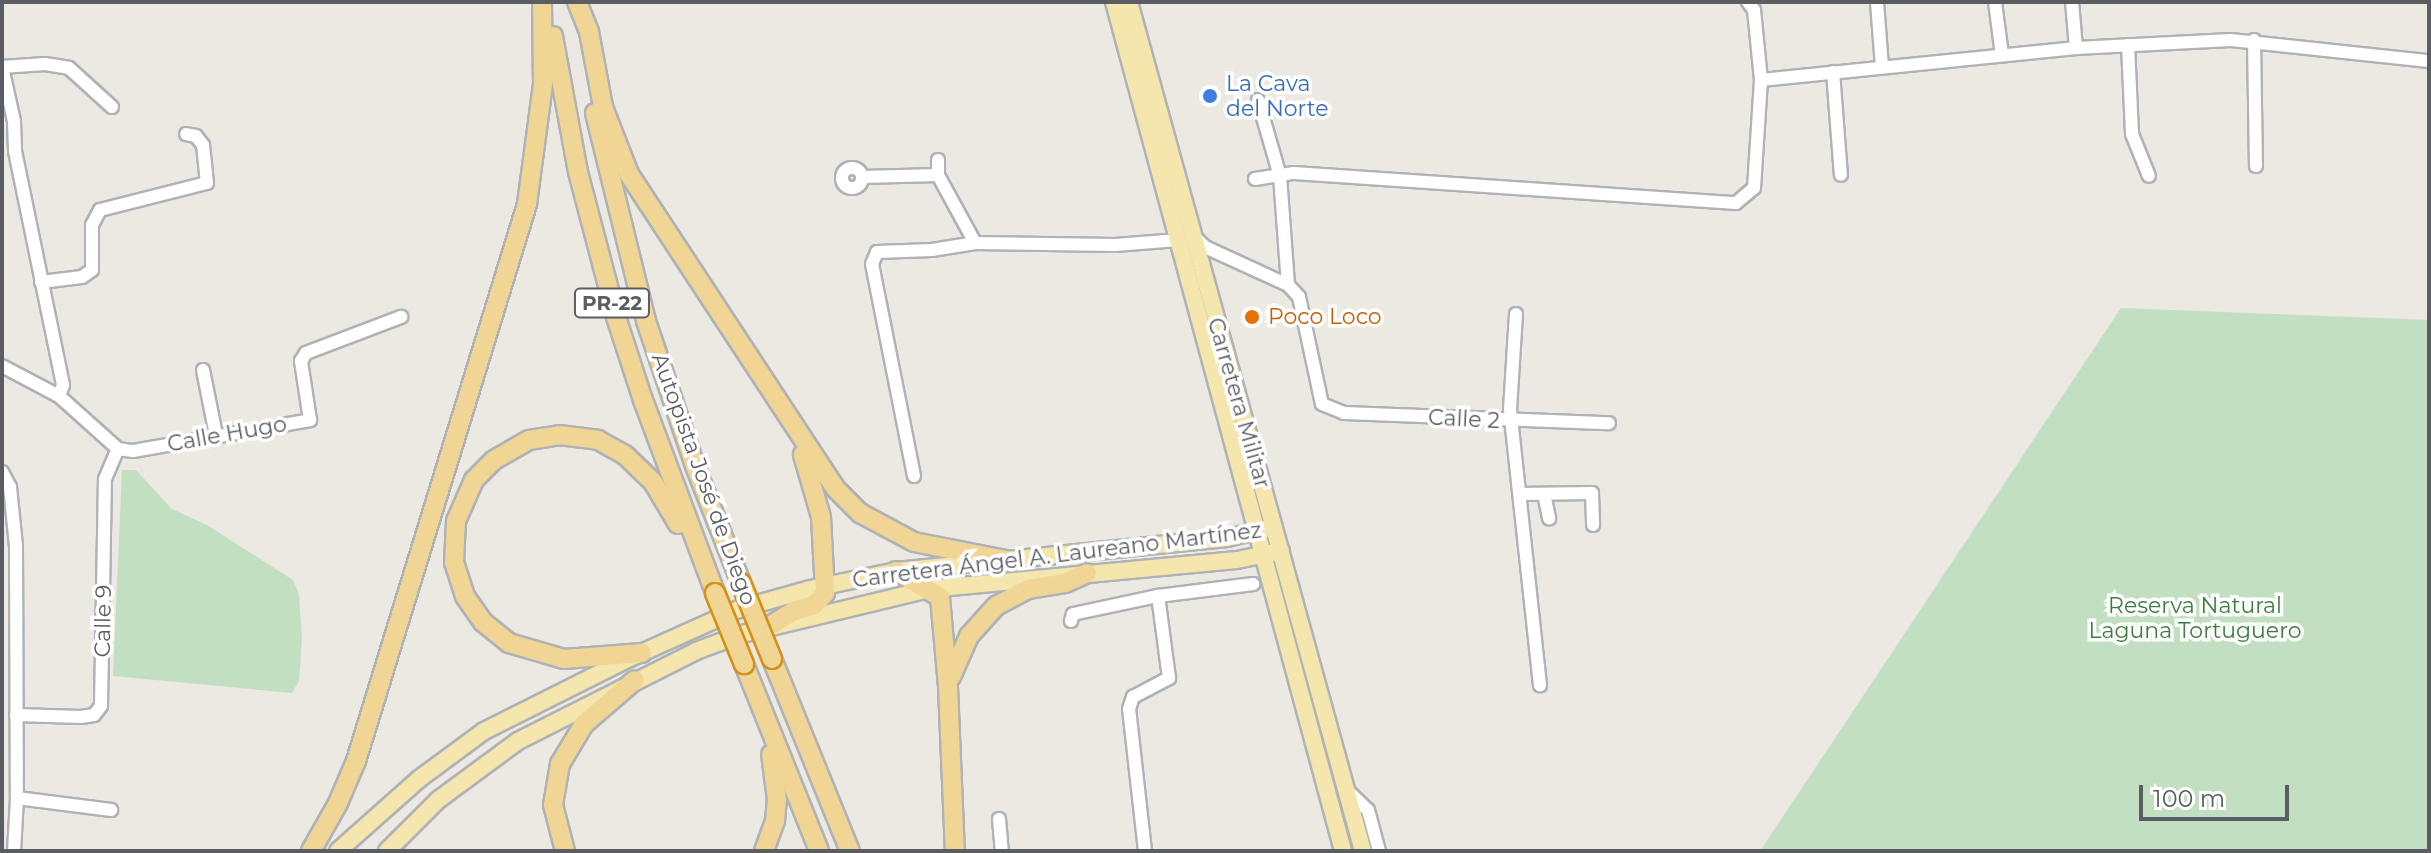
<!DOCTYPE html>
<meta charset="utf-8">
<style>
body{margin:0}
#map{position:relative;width:2431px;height:853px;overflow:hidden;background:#ebe9e2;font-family:Montserrat,sans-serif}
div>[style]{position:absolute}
.green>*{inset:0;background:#c2e0c1}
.roads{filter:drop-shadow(2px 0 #afb2b6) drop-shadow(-2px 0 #afb2b6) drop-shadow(0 2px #afb2b6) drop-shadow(0 -2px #afb2b6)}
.minor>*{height:12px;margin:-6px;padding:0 6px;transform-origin:6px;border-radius:6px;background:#fff}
.minor>.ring{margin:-6px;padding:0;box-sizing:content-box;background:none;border:12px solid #fff;border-radius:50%}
.major>*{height:16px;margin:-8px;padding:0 8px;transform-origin:8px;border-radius:8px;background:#f5e6ad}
.highway>*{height:18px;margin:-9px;padding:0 9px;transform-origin:9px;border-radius:9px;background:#f0d594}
.bridges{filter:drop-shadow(2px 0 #d3911a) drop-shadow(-2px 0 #d3911a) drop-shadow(0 2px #d3911a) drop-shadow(0 -2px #d3911a)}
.highway-bridge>*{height:18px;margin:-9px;padding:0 9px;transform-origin:9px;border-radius:9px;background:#f0d594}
.dots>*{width:22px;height:22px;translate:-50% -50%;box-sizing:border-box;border:4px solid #fff;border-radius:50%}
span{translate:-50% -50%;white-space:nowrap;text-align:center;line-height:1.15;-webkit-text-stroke:7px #fff;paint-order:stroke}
.shield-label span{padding:2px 6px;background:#fff;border:2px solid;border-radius:6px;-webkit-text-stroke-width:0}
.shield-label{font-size:20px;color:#5a5d61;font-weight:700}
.shop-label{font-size:22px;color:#366cbe}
.left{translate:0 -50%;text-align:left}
.food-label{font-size:22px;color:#c56008}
.street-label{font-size:22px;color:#5a5d61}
.park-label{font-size:22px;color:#3e7d3e}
.frame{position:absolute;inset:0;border:4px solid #5a5d61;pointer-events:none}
.scale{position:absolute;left:2139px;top:785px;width:150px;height:36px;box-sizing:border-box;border:4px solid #5a5d61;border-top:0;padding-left:10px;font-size:24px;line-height:28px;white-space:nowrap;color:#5a5d61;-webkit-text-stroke:6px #fff;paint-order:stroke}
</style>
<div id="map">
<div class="green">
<i style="clip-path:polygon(2121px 308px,2429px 320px,2429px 851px,1760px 851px)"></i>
<i style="clip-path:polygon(122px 470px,136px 470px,172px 509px,207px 525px,293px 580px,299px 594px,302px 638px,299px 681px,292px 693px,113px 676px)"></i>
</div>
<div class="roads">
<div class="minor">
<i style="left:1877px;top:2px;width:65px;rotate:85.6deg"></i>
<i style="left:1995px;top:2px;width:53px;rotate:82.5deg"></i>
<i style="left:2072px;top:2px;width:46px;rotate:85deg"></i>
<i style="left:2254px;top:40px;width:126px;rotate:89.1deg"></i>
<i style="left:2128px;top:45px;width:89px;rotate:87.4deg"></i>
<i style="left:2132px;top:134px;width:45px;rotate:68deg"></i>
<i style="left:2px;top:67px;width:55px;rotate:77.5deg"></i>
<i style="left:14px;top:121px;width:30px;rotate:88deg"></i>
<i style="left:15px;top:151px;width:239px;rotate:78.4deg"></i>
<i style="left:63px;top:385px;width:12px;rotate:110deg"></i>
<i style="left:2px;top:67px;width:43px;rotate:-4deg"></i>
<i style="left:45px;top:64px;width:24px;rotate:9deg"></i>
<i style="left:69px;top:68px;width:58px;rotate:42.2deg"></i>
<i style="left:1833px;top:72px;width:103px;rotate:85.6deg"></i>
<i style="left:1761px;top:80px;width:317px;rotate:-5.8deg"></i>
<i style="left:2076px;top:48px;width:155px;rotate:-3deg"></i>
<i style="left:2231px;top:40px;width:199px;rotate:6.1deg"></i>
<i style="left:1258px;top:100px;width:79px;rotate:73.9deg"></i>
<i style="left:1280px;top:176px;width:109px;rotate:85.8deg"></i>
<i style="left:1288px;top:285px;width:16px;rotate:47deg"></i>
<i style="left:1299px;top:297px;width:109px;rotate:77.9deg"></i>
<i style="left:1322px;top:404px;width:24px;rotate:22deg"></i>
<i style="left:1344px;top:413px;width:265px;rotate:2.2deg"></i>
<i style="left:938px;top:160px;width:15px;rotate:90deg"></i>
<i style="left:938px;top:175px;width:77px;rotate:61.4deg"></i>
<i class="ring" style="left:842px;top:168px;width:8px;height:8px"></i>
<i style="left:862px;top:177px;width:76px;rotate:-1.5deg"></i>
<i style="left:1255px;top:179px;width:39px;rotate:-9deg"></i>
<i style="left:1294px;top:173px;width:443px;rotate:3.9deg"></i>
<i style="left:1736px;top:203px;width:23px;rotate:-40deg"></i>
<i style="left:1754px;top:188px;width:108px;rotate:-86.3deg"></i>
<i style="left:1761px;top:80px;width:70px;rotate:-95.7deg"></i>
<i style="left:1754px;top:10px;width:10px;rotate:-127deg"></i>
<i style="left:1193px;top:235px;width:17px;rotate:45deg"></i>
<i style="left:1205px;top:247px;width:91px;rotate:24.6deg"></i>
<i style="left:41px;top:282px;width:41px;rotate:-7deg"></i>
<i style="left:82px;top:277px;width:12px;rotate:-35deg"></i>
<i style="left:92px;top:270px;width:45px;rotate:-90deg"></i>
<i style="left:92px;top:225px;width:17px;rotate:-62deg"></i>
<i style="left:100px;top:210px;width:110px;rotate:-14.2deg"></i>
<i style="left:207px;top:183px;width:38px;rotate:-96deg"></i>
<i style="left:203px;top:145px;width:11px;rotate:-128deg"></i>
<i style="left:196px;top:136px;width:10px;rotate:-169deg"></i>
<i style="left:1516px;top:314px;width:95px;rotate:93.6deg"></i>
<i style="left:1510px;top:409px;width:278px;rotate:83.8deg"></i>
<i style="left:2px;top:366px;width:64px;rotate:27.8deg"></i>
<i style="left:59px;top:396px;width:79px;rotate:41.9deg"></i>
<i style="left:203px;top:370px;width:66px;rotate:78.7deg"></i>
<i style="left:118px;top:449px;width:15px;rotate:8deg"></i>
<i style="left:133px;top:451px;width:180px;rotate:-9.9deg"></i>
<i style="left:310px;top:420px;width:60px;rotate:-98.7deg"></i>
<i style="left:301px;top:361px;width:9px;rotate:-58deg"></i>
<i style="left:306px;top:353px;width:102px;rotate:-20.8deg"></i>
<i style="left:2px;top:472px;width:17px;rotate:62deg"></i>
<i style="left:10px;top:487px;width:59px;rotate:84.2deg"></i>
<i style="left:16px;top:546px;width:252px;rotate:89.8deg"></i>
<i style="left:17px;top:798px;width:53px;rotate:93.2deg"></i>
<i style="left:914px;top:476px;width:216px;rotate:-101.2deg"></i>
<i style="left:872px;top:264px;width:13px;rotate:-67deg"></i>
<i style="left:877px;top:252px;width:55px;rotate:-2.1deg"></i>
<i style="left:932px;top:250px;width:44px;rotate:-9.2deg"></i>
<i style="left:975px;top:243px;width:140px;rotate:0.8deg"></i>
<i style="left:1115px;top:245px;width:64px;rotate:-4.5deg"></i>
<i style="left:1520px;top:494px;width:72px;rotate:-0.8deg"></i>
<i style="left:1592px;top:493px;width:32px;rotate:88deg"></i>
<i style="left:1544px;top:494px;width:25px;rotate:78deg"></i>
<i style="left:1071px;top:621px;width:7px;rotate:-74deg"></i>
<i style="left:1073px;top:614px;width:87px;rotate:-12deg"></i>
<i style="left:1158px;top:596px;width:96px;rotate:-7.2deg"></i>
<i style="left:16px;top:715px;width:65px;rotate:1.8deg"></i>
<i style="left:81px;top:717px;width:13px;rotate:-9deg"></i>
<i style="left:94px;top:715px;width:11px;rotate:-52deg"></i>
<i style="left:101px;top:706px;width:227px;rotate:-89deg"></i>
<i style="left:105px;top:479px;width:33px;rotate:-67deg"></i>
<i style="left:1346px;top:789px;width:30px;rotate:44deg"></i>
<i style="left:1368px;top:810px;width:42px;rotate:75deg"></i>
<i style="left:17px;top:798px;width:95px;rotate:7.3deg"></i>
<i style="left:999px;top:819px;width:32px;rotate:85deg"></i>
<i style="left:1145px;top:851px;width:143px;rotate:-96.4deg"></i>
<i style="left:1129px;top:709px;width:13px;rotate:-72deg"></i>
<i style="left:1133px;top:697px;width:41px;rotate:-27.8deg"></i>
<i style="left:1169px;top:678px;width:83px;rotate:-97.6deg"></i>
</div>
<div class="major">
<i style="left:1114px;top:2px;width:879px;rotate:74.9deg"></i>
<i style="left:1129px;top:2px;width:881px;rotate:74.59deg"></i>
<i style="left:338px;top:851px;width:108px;rotate:-41.6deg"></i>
<i style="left:419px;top:779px;width:81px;rotate:-36.4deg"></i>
<i style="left:484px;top:731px;width:163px;rotate:-26.6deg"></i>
<i style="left:630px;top:658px;width:120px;rotate:-24.2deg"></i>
<i style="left:739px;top:609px;width:74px;rotate:-15.7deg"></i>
<i style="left:810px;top:589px;width:88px;rotate:-11.8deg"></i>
<i style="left:896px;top:571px;width:333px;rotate:-5.7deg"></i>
<i style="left:1227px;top:538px;width:48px;rotate:-13.2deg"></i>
<i style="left:387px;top:851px;width:72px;rotate:-45deg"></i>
<i style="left:438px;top:800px;width:99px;rotate:-36.4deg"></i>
<i style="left:518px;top:741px;width:199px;rotate:-26.8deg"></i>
<i style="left:696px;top:651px;width:49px;rotate:-20.3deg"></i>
<i style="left:742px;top:634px;width:192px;rotate:-13.5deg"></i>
<i style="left:929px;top:589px;width:309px;rotate:-5.4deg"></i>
<i style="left:1237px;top:560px;width:45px;rotate:-11.6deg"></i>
</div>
<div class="highway">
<i style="left:577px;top:2px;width:32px;rotate:68deg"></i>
<i style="left:589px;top:32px;width:76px;rotate:79.4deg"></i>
<i style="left:603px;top:107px;width:72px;rotate:68.8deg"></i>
<i style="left:629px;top:174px;width:377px;rotate:56.7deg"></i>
<i style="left:836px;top:489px;width:34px;rotate:45deg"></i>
<i style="left:860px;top:513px;width:61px;rotate:28.2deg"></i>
<i style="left:914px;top:542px;width:99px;rotate:11.1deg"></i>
<i style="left:553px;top:36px;width:138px;rotate:79.6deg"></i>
<i style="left:578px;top:172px;width:150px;rotate:75.3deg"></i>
<i style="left:616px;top:317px;width:87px;rotate:72deg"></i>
<i style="left:643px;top:400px;width:206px;rotate:69.5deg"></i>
<i style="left:595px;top:113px;width:214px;rotate:76.2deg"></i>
<i style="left:646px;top:321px;width:153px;rotate:71.3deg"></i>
<i style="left:695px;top:466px;width:126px;rotate:68.5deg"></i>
<i style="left:896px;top:571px;width:51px;rotate:30.6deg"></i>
<i style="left:940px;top:597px;width:90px;rotate:84.9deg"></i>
<i style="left:948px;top:687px;width:164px;rotate:87.6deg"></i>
<i style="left:773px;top:624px;width:22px;rotate:-32deg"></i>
<i style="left:792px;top:612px;width:23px;rotate:-18deg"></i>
<i style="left:814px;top:605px;width:16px;rotate:-47deg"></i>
<i style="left:825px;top:593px;width:76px;rotate:-93deg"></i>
<i style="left:821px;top:517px;width:65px;rotate:-106.2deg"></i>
<i style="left:642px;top:653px;width:78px;rotate:175.6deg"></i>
<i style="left:564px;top:659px;width:57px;rotate:-163.8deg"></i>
<i style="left:509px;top:643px;width:33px;rotate:-141deg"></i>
<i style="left:483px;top:622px;width:32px;rotate:-125deg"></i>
<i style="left:465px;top:596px;width:35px;rotate:-108deg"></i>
<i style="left:454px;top:563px;width:42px;rotate:-87.3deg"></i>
<i style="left:456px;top:521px;width:45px;rotate:-66.3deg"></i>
<i style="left:474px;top:480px;width:28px;rotate:-45deg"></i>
<i style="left:494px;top:460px;width:40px;rotate:-29.7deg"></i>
<i style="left:529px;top:440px;width:30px;rotate:-9deg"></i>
<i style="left:559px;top:435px;width:39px;rotate:7deg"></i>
<i style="left:598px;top:440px;width:31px;rotate:29deg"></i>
<i style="left:625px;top:455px;width:39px;rotate:44deg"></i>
<i style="left:653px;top:482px;width:49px;rotate:59.2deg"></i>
<i style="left:772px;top:659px;width:207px;rotate:67.9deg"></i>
<i style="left:744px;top:664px;width:201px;rotate:68.1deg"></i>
<i style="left:951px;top:677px;width:45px;rotate:-66.3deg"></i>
<i style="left:969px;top:636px;width:40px;rotate:-48deg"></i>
<i style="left:996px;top:606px;width:36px;rotate:-28deg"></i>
<i style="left:1028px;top:589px;width:37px;rotate:-9deg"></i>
<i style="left:1065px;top:583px;width:24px;rotate:-24deg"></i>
<i style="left:311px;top:851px;width:55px;rotate:-60.6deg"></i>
<i style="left:338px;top:803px;width:46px;rotate:-66.8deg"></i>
<i style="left:356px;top:761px;width:583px;rotate:-72.93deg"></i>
<i style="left:527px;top:204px;width:121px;rotate:-82.4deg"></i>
<i style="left:543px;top:84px;width:82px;rotate:-90.7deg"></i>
<i style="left:565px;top:851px;width:48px;rotate:-104.6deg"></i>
<i style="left:553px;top:805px;width:42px;rotate:-80.3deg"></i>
<i style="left:560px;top:764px;width:47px;rotate:-59deg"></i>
<i style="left:584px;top:724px;width:67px;rotate:-40.8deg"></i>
<i style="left:764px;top:851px;width:32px;rotate:-70deg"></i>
<i style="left:775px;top:821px;width:21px;rotate:-85deg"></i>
<i style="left:777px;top:800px;width:46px;rotate:-97.4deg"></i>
</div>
</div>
<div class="bridges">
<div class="highway-bridge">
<i style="left:741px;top:583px;width:82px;rotate:67.8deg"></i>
<i style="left:715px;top:593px;width:77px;rotate:67.8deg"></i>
</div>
</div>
<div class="dots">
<i style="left:1210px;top:96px;background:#3f7fe0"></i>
<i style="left:1252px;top:317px;background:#e8710a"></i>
</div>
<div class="shield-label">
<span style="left:612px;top:303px">PR-22</span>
</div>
<div class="shop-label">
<span class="left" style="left:1226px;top:96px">La Cava<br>del Norte</span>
</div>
<div class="food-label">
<span class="left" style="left:1268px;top:317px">Poco Loco</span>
</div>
<div class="street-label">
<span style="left:1239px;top:403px;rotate:74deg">Carretera Militar</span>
<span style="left:1464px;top:419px;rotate:3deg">Calle 2</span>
<span style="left:227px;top:434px;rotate:-10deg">Calle Hugo</span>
<span style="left:704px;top:479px;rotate:70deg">Autopista José de Diego</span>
<span style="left:1057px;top:555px;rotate:-7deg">Carretera Ángel A. Laureano Martínez</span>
<span style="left:103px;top:621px;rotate:-89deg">Calle 9</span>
</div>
<div class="park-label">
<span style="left:2195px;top:618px">Reserva Natural<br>Laguna Tortuguero</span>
</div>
<div class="frame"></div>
<div class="scale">100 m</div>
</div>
